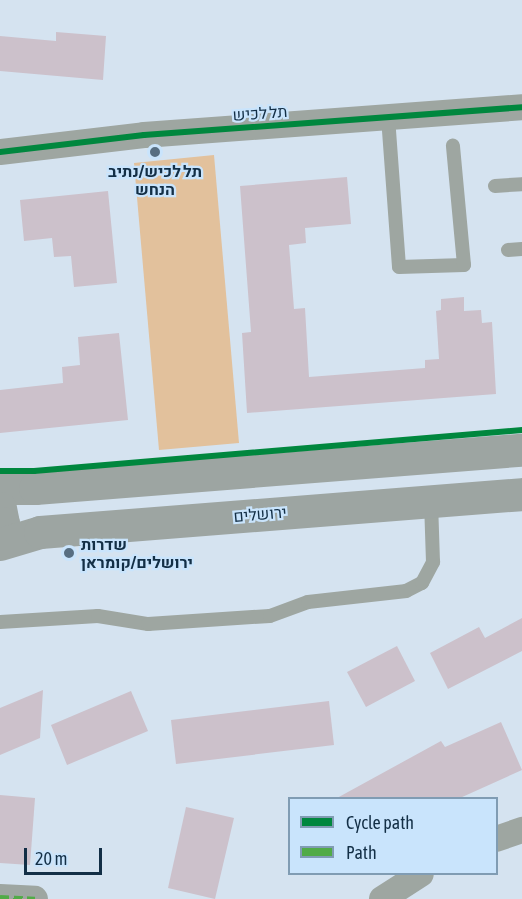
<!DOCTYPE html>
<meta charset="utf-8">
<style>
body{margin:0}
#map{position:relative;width:522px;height:899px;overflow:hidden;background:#d5e3f0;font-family:"Asap Condensed",Heebo,sans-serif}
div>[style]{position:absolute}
.green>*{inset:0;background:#e2c19c}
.building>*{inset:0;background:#ccc1cb}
.service>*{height:14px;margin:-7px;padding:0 7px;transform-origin:7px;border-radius:7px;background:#9ea6a1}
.minor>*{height:26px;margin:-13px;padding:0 13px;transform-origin:13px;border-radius:13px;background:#9ea6a1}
.secondary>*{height:33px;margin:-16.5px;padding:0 16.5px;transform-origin:16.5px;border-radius:16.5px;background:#9da5a2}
.quiet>*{height:4.5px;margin-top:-2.25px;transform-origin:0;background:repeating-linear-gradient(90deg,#51ab47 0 9px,transparent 0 13.5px)}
.cycleway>*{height:6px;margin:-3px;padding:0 3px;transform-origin:3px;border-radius:3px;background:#00873e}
.dots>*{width:16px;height:16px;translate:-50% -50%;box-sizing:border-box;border:3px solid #c9e4fc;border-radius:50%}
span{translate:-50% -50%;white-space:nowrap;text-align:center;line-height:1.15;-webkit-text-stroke:4.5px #c9e4fc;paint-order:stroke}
.street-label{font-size:16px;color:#132f46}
.poi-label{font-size:16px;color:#132f46;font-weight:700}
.left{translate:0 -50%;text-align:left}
.legend{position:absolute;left:288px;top:797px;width:210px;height:78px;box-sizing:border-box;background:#c9e4fc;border:2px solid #809cb3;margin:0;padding:8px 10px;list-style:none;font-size:18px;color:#132f46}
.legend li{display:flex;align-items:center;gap:12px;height:30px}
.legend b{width:30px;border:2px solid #809cb3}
.scale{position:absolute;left:24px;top:848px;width:78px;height:27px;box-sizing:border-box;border:3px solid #132f46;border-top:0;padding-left:8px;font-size:18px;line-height:21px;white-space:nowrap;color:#132f46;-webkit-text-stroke:4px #c9e4fc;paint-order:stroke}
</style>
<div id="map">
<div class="green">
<i style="clip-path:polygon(214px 155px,239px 443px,159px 450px,134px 163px)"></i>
</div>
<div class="building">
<i style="clip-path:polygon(56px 32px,106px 36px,103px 80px,0 71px,0 36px,56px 41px)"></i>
<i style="clip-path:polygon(347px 177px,351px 224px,305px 228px,306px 243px,289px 245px,294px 309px,305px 308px,309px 377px,425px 368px,425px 360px,439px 359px,436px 311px,441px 310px,441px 299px,464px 297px,464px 311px,481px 310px,482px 323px,492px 322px,496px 394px,247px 413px,242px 333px,251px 332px,240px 186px)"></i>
<i style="clip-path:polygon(108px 191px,117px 283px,74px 287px,71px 256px,54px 257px,52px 238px,24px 241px,20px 200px)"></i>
<i style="clip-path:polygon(119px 333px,128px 420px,0 433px,0 390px,63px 383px,62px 367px,80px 365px,78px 337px)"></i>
<i style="clip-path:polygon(522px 618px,522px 651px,448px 689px,430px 653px,479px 627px,485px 638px)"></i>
<i style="clip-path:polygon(397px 646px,415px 681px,366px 707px,347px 672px)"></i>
<i style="clip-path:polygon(43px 690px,40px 738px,0 755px,0 708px)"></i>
<i style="clip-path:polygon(131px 691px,148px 731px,67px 765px,51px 725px)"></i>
<i style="clip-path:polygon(329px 701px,334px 745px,176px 764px,171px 720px)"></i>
<i style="clip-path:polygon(501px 722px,522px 770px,460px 798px,337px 798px,441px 741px,445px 747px)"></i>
<i style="clip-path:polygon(0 795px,35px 798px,30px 865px,0 863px)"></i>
<i style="clip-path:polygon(186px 807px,234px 818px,215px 899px,168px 888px)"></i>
</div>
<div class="service">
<i style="left:388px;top:117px;width:150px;rotate:85.8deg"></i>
<i style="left:399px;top:267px;width:65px;rotate:-1.8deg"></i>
<i style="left:464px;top:265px;width:120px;rotate:-95.3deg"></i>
<i style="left:495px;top:186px;width:27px;rotate:-4deg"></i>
<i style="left:508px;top:250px;width:14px;rotate:-4deg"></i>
<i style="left:0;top:622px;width:98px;rotate:-3.5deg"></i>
<i style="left:98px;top:616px;width:51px;rotate:9.1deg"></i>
<i style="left:148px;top:624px;width:122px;rotate:-3.8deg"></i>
<i style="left:270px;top:616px;width:40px;rotate:-20.2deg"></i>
<i style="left:308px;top:602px;width:99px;rotate:-6.4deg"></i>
<i style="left:406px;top:591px;width:18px;rotate:-27deg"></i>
<i style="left:422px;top:583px;width:24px;rotate:-62deg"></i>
<i style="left:433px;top:562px;width:61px;rotate:-91.9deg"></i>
</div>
<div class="minor">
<i style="left:0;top:152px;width:145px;rotate:-6.7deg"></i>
<i style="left:144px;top:135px;width:379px;rotate:-4.2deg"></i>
<i style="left:496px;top:839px;width:28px;rotate:-19deg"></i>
<i style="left:0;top:897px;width:35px;rotate:3deg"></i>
<i style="left:382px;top:899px;width:46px;rotate:-32.7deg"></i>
</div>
<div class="secondary">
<i style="left:0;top:488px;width:35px"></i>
<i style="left:35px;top:488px;width:488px;rotate:-4.5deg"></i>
<i style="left:0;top:508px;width:15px;rotate:79deg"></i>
<i style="left:3px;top:523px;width:15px;rotate:101deg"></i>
<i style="left:0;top:544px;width:42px;rotate:-16.7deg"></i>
<i style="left:40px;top:532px;width:483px;rotate:-4.5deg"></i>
</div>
<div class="quiet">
<i style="left:0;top:897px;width:35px;rotate:3deg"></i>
</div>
<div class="cycleway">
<i style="left:0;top:152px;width:145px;rotate:-6.7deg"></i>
<i style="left:144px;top:135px;width:379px;rotate:-4.2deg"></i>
<i style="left:0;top:471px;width:34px"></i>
<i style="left:34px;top:471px;width:490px;rotate:-4.8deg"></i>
</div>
<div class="dots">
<i style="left:155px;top:152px;background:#576e82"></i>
<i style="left:69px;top:553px;background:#576e82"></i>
</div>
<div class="street-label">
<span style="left:260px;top:113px;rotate:-4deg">תל לכיש</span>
<span style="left:260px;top:514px;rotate:-5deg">ירושלים</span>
</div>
<div class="poi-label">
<span style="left:155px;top:180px">תל לכיש/נתיב<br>הנחש</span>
<span class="left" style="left:81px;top:553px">שדרות<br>ירושלים/קומראן</span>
</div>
<ul class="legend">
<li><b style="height:8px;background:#00873e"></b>Cycle path</li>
<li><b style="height:8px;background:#51ab47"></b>Path</li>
</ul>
<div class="scale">20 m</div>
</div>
